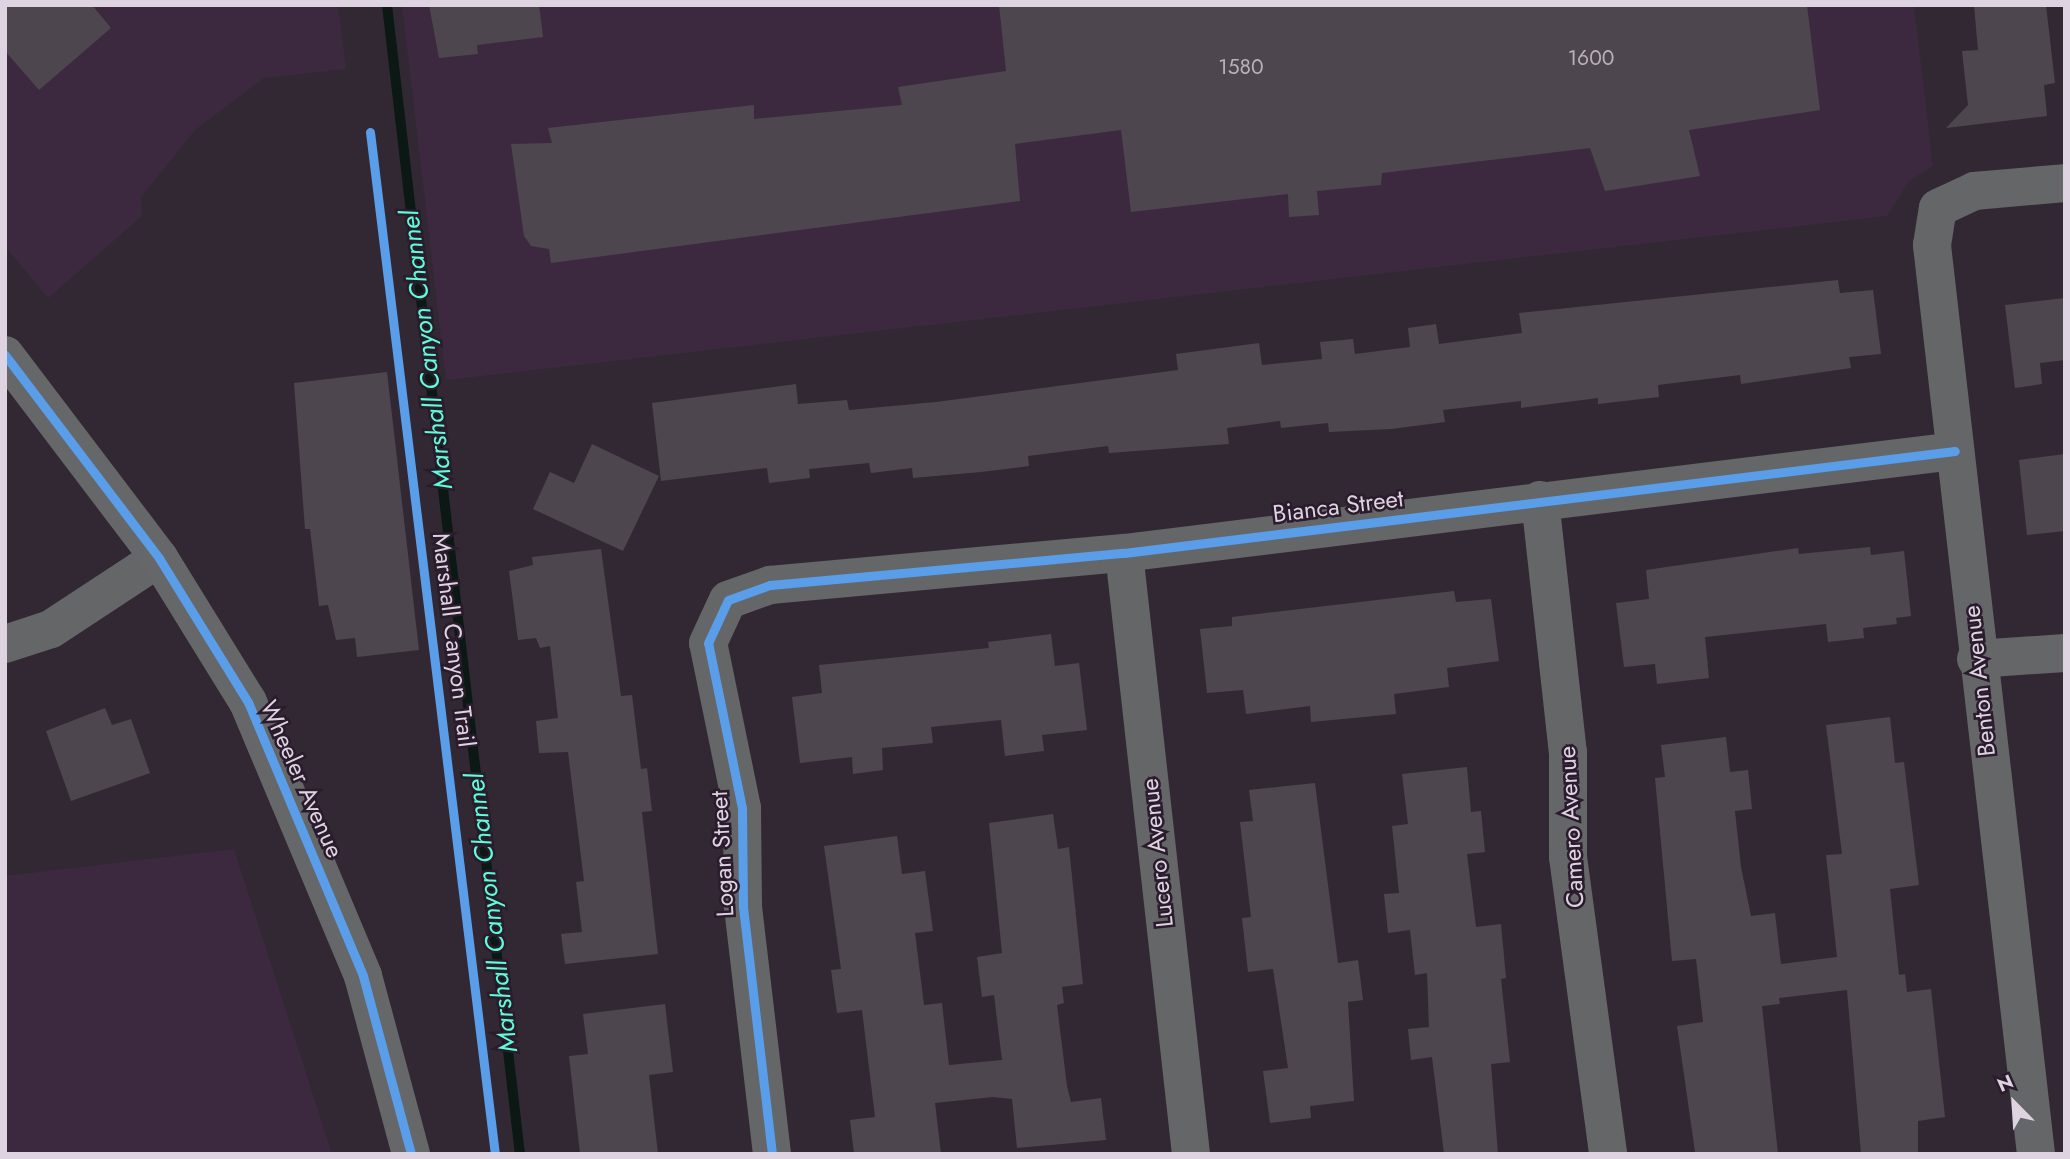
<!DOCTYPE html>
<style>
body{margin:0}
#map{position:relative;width:2070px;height:1159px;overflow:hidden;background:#322833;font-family:Jost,sans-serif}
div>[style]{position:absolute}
.built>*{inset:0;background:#3c293f}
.stream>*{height:10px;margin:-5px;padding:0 5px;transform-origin:5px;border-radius:5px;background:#0b1814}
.building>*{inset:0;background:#4e464e}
.minor>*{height:38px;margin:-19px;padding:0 19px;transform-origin:19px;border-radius:19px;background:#646667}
.major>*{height:38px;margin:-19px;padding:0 19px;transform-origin:19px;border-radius:19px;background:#666769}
.cycleway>*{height:9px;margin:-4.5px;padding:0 4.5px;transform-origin:4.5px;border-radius:4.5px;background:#5a9eea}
span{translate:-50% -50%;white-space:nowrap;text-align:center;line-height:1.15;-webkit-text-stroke:5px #2a1b2d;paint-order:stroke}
.number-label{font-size:21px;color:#bab0bc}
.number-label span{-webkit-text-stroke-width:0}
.street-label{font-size:24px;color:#ded3e0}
.water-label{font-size:26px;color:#5dfed8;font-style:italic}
.frame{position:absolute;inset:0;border:7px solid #ded3e0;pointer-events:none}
.north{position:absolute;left:1979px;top:1068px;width:70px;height:70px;-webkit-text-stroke:5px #2a1b2d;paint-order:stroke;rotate:336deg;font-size:19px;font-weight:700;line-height:28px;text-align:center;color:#ded3e0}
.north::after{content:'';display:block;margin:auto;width:24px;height:32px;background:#ded3e0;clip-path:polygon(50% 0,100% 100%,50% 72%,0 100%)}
</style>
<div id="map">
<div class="built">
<i style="clip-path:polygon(5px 5px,338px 5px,346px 69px,264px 78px,195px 130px,141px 197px,142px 216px,48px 298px,5px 246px)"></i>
<i style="clip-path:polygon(402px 5px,1914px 5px,1933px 166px,1909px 181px,1887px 216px,446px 380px)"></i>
<i style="clip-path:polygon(234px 849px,332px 1154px,5px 1154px,5px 876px)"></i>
</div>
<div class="stream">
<i style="left:387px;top:5px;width:1157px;rotate:83.4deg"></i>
</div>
<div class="building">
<i style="clip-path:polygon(5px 5px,92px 5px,111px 28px,39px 90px,5px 51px)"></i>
<i style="clip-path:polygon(429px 5px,539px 5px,543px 37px,477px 45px,478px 54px,439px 58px)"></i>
<i style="clip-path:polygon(999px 5px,1807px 5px,1820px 110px,1689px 130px,1700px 176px,1605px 191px,1590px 148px,1382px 173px,1381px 185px,1317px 191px,1319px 215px,1289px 217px,1288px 194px,1131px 212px,1121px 130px,1015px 144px,1020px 201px,551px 263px,549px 249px,531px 246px,524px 236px,511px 144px,552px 143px,548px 128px,754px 105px,754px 119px,902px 105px,898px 87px,1006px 71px)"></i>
<i style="clip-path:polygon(1974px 5px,2046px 5px,2055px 83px,2044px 85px,2047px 116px,1946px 128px,1968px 105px,1962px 51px,1978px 50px)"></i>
<i style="clip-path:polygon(1838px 280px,1840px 293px,1873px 290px,1881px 354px,1849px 357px,1851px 368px,1741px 384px,1740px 375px,1658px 385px,1659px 397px,1598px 404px,1598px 398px,1521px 408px,1521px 401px,1443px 410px,1445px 422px,1391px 429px,1329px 432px,1328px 423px,1281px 428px,1280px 421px,1227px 428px,1229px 444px,1109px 453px,1108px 446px,1028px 456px,1029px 466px,981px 472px,913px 478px,912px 468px,871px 473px,869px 463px,809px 469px,810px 478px,769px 483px,767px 468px,661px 481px,652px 403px,796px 384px,798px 404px,847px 400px,849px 410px,936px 402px,1178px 370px,1176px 354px,1259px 343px,1262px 365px,1322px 359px,1320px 342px,1353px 339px,1355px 354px,1410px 347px,1408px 328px,1436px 324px,1439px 344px,1522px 333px,1519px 313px)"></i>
<i style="clip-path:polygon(2065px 298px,2065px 360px,2040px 363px,2042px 384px,2015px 388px,2005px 305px)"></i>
<i style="clip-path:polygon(387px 372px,419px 650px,357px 657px,355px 638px,336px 640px,328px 605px,319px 606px,310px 529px,305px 529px,294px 383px)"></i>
<i style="clip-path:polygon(592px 444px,659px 476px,623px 551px,533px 509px,550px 472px,574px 483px)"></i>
<i style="clip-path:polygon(2065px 454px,2065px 531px,2027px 535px,2019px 460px)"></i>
<i style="clip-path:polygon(1870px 547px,1871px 555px,1904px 551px,1911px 616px,1896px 618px,1897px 624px,1863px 628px,1864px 638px,1828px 642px,1826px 624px,1705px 637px,1709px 678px,1657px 684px,1655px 664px,1624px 667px,1616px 603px,1649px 599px,1646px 570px,1798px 548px,1799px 554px)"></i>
<i style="clip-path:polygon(601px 549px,621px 696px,632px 695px,641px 769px,647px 768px,652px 811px,642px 812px,658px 954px,565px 964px,561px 934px,582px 932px,576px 882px,584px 881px,568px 752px,539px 753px,536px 721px,558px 718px,550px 646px,540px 648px,536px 638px,518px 640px,509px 571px,533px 565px,532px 557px)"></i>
<i style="clip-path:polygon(1454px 591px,1456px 602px,1491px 599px,1499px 661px,1447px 668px,1449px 687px,1394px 694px,1396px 714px,1311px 722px,1310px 706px,1246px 714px,1243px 690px,1207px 693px,1200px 629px,1232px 626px,1232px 617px)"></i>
<i style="clip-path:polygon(1051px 634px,1055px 666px,1079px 663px,1087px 730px,1042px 735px,1044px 751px,1005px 756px,1001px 720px,931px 727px,933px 743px,882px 748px,883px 770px,853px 774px,852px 757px,800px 763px,792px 697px,822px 693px,819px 665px,989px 648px,988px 642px)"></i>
<i style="clip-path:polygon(105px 708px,112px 725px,131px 719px,150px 773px,71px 801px,46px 731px)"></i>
<i style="clip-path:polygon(1890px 717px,1895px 763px,1904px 762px,1919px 885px,1890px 889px,1899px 975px,1905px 974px,1907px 992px,1931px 989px,1945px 1117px,1918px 1121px,1918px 1154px,1861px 1154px,1847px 990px,1779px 998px,1780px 1004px,1762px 1006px,1778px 1154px,1695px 1152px,1677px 1026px,1703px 1022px,1696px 959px,1672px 961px,1655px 778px,1665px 777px,1661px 745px,1726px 737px,1730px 772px,1748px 770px,1752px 809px,1735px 811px,1741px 867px,1751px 916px,1775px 913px,1781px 964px,1837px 957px,1826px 855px,1842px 854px,1826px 725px)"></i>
<i style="clip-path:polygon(1467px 767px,1471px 812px,1481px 811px,1485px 852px,1467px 854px,1476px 927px,1501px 924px,1506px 978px,1501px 979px,1510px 1062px,1491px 1064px,1498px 1154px,1444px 1154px,1432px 1057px,1411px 1060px,1408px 1029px,1429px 1027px,1427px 973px,1415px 975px,1410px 930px,1388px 933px,1384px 894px,1399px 893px,1392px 826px,1408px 824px,1402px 774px)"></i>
<i style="clip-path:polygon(1315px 783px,1338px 963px,1358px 960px,1363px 1000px,1348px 1002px,1354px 1101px,1310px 1106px,1311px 1118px,1270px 1123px,1263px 1071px,1288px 1068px,1273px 969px,1248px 972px,1242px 918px,1251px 917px,1240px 822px,1253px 821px,1249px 790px)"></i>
<i style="clip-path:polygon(1053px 814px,1058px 849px,1069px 847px,1083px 984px,1062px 987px,1064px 1003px,1057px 1005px,1067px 1086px,1071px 1102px,1101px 1098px,1106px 1140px,1017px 1148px,1012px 1099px,993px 1097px,935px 1103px,941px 1154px,854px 1154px,850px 1120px,875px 1117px,862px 1010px,837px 1013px,831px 970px,841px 969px,824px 846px,897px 836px,902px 874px,925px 871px,933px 931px,915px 933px,924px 1005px,942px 1003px,949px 1065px,1002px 1060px,994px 995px,982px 997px,977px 957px,1002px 953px,989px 823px)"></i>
<i style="clip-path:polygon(665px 1004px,673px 1072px,649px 1075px,658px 1154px,580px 1154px,569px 1056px,588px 1054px,583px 1014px)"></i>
</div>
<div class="minor">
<i style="left:1540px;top:500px;width:254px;rotate:83.7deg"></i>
<i style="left:1568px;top:752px;width:105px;rotate:90deg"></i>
<i style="left:1568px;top:857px;width:300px;rotate:82.3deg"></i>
<i style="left:1124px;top:553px;width:605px;rotate:83.64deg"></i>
<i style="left:5px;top:644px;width:48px;rotate:-18.1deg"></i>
<i style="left:51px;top:629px;width:129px;rotate:-33.3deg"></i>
<i style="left:1976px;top:659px;width:89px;rotate:-3.9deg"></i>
<i style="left:772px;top:1154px;width:250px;rotate:-96.7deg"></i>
<i style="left:743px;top:906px;width:98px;rotate:-90.6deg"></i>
<i style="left:742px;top:808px;width:168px;rotate:-101.6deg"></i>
<i style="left:708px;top:643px;width:47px;rotate:-65.1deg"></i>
<i style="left:728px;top:600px;width:45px;rotate:-19.7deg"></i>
<i style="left:770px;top:585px;width:355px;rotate:-5.2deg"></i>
<i style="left:1124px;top:553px;width:837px;rotate:-7deg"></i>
<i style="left:2036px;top:1154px;width:915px;rotate:-96.53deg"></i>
<i style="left:1932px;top:245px;width:37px;rotate:-81deg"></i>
<i style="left:1938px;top:208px;width:40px;rotate:-25deg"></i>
<i style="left:1974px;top:191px;width:91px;rotate:-5deg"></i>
</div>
<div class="major">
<i style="left:5px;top:355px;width:255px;rotate:52.8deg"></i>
<i style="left:159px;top:558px;width:169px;rotate:58.3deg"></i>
<i style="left:248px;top:702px;width:297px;rotate:67.2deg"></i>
<i style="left:363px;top:976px;width:184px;rotate:74.9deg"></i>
</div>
<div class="cycleway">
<i style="left:370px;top:132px;width:1030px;rotate:83.03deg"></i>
<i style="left:5px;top:355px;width:255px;rotate:52.8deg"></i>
<i style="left:159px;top:558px;width:169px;rotate:58.3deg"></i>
<i style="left:248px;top:702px;width:297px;rotate:67.2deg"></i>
<i style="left:363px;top:976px;width:184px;rotate:74.9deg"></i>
<i style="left:772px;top:1154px;width:250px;rotate:-96.7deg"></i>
<i style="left:743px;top:906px;width:98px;rotate:-90.6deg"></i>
<i style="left:742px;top:808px;width:168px;rotate:-101.6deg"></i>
<i style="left:708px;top:643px;width:47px;rotate:-65.1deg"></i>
<i style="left:728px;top:600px;width:45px;rotate:-19.7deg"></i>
<i style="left:770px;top:585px;width:355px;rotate:-5.2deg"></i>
<i style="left:1124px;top:553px;width:837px;rotate:-7deg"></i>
</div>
<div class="number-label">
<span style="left:1591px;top:58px">1600</span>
<span style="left:1241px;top:67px">1580</span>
</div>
<div class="street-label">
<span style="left:1338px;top:506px;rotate:-7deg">Bianca Street</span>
<span style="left:454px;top:640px;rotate:83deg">Marshall Canyon Trail</span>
<span style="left:1979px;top:681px;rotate:-96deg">Benton Avenue</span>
<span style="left:302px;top:779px;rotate:66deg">Wheeler Avenue</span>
<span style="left:1571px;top:827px;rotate:-93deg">Camero Avenue</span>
<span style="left:1157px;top:853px;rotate:-96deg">Lucero Avenue</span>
<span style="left:722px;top:854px;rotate:-93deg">Logan Street</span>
</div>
<div class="water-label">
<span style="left:427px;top:350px;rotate:-97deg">Marshall Canyon Channel</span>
<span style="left:492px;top:913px;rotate:-97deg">Marshall Canyon Channel</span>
</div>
<div class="frame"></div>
<div class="north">N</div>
</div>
